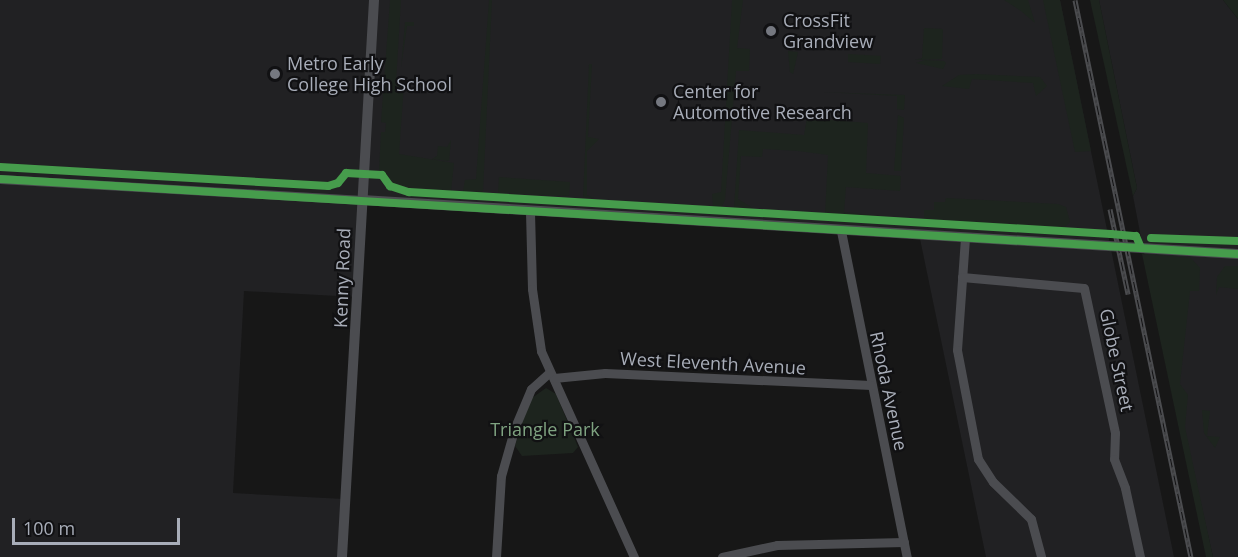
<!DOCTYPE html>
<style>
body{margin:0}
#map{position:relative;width:1238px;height:557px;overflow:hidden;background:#171717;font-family:"Open Sans",sans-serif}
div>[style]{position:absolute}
.built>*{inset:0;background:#212123}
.green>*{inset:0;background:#1d241e}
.minor>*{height:9px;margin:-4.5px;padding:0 4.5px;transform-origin:4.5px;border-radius:4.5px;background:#4b4c50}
.tertiary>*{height:10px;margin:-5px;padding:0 5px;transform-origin:5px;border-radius:5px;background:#4b4c50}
.rail>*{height:5px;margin-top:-2.5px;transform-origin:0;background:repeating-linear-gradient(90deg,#111113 0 9px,#4b4c4f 0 18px);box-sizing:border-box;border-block:2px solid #4b4c4f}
.cycleway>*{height:8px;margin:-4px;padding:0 4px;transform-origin:4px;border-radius:4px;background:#469c4c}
.dots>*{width:16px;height:16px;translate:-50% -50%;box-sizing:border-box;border:3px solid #111113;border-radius:50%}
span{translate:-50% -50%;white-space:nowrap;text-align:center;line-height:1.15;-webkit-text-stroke:4.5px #111113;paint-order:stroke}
.poi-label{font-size:18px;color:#a8adb8}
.left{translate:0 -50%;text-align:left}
.street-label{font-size:18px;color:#a8adb8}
.park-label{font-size:18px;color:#7fa381}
.scale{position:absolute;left:12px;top:518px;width:168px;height:27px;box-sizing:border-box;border:3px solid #a8adb8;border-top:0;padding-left:8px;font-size:18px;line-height:21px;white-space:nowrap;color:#a8adb8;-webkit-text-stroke:4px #111113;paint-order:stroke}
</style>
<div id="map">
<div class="built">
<i style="clip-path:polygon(0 0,1060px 0,1174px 557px,986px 557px,919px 234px,362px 199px,356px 297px,244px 291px,233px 493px,344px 499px,341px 557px,0 557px)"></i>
<i style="clip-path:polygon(1099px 0,1223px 0,1238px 19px,1238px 557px,1213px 557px,1143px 248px,1133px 196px,1137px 188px)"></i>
</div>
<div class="green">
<i style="clip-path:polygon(390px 0,401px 0,396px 83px,404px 84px,399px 154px,454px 163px,451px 191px,400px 188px,379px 170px,381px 132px,385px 132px,386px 123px,381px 122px)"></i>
<i style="clip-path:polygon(489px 0,492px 0,483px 192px,463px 191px,465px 180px,476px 179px)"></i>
<i style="clip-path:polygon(732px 0,743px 0,737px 48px,750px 49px,749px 71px,736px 71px,725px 200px,720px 210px,713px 206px,712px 194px,721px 192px)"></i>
<i style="clip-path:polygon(1004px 0,1028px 0,1035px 23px,1021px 11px)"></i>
<i style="clip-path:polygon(1043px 0,1060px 0,1091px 151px,1075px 152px)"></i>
<i style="clip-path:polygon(1090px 0,1099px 0,1137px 188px,1133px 196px)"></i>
<i style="clip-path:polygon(1223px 0,1238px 0,1238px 19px)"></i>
<i style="clip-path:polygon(405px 22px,414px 22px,414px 26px,407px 26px,401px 68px)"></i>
<i style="clip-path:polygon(924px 28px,943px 29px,942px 59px,915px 60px,922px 58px)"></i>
<i style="clip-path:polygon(788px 51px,798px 52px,793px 74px,790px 72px)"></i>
<i style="clip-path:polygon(848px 54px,881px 56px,880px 64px,848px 62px)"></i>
<i style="clip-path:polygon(925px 60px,944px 61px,946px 63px,943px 69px,916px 63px)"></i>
<i style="clip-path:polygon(589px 64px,592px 64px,588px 137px,599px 139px,587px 151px,587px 195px,594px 198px,583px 197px)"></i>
<i style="clip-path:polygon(976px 74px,1040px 77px,1047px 86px,1036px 96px,1033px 83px,972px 79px,969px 89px,942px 86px,959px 75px)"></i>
<i style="clip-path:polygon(822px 92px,905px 95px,904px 110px,897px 109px,897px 96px)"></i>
<i style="clip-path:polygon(898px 115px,904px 118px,901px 171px,894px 171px)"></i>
<i style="clip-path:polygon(807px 118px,868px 123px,866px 173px,901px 176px,900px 191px,846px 187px,844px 212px,908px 219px,825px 215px,828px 155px,798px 151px,763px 149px,762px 157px,741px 156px,738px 199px,753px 208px,734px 208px,739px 130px,804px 135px)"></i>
<i style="clip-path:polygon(451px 140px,449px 161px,432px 159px,437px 156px,438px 146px,447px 147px)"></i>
<i style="clip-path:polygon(499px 177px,570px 182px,569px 196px,498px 193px)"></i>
<i style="clip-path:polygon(498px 197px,565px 201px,560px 205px)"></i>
<i style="clip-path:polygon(946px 198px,1058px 204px,1066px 207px,1070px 222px,1062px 230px,924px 219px,924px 210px,934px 210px,934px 202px,945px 202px)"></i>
<i style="clip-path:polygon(826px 219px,904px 224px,830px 222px)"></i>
<i style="clip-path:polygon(1142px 254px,1191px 258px,1200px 268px,1199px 291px,1190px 291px,1180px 384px,1188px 395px,1185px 427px,1213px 557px,1206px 557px)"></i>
<i style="clip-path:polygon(1225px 266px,1238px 266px,1238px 289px,1219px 287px,1216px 295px,1217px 277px)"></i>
<i style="clip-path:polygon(546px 388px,556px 394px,578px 447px,573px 453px,522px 456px,515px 446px,520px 428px,532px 398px)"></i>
<i style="clip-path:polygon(1202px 410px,1210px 411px,1207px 436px,1220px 437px,1215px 448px,1204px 433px)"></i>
</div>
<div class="minor">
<i style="left:0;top:179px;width:363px;rotate:3.3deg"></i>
<i style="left:530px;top:212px;width:77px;rotate:88.5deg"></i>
<i style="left:532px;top:289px;width:63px;rotate:81.7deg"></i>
<i style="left:541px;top:351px;width:226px;rotate:65.7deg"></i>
<i style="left:841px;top:231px;width:333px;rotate:78.6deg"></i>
<i style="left:965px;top:238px;width:112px;rotate:94.1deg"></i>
<i style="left:957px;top:350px;width:111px;rotate:79.1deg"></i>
<i style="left:978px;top:459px;width:27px;rotate:57deg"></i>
<i style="left:993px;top:482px;width:53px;rotate:44.2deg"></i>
<i style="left:1031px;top:519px;width:39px;rotate:75deg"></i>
<i style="left:962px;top:277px;width:122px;rotate:5.2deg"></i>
<i style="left:1084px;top:288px;width:148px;rotate:77.9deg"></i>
<i style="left:1115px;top:433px;width:26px;rotate:92deg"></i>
<i style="left:1114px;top:459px;width:31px;rotate:69deg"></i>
<i style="left:1125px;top:488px;width:71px;rotate:77.7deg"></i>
<i style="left:554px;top:378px;width:51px;rotate:-5.6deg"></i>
<i style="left:605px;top:373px;width:266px;rotate:2.6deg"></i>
<i style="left:496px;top:557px;width:81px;rotate:-86.5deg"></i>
<i style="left:501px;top:476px;width:51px;rotate:-74.1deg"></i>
<i style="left:515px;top:427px;width:41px;rotate:-67.2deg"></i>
<i style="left:531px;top:389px;width:25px;rotate:-42deg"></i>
<i style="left:722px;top:557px;width:56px;rotate:-12.3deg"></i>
<i style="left:777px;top:545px;width:127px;rotate:-1.4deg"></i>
</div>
<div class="tertiary">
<i style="left:362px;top:200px;width:878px;rotate:3.53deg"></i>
<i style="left:342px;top:557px;width:558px;rotate:-86.71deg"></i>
</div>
<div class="rail">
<i style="left:1075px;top:0;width:569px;rotate:78.24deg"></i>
<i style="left:1110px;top:209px;width:87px;rotate:78deg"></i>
</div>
<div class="cycleway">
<i style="left:0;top:167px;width:329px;rotate:3.3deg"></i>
<i style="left:328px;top:186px;width:10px;rotate:-17deg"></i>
<i style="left:338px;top:183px;width:13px;rotate:-51deg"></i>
<i style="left:346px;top:173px;width:36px;rotate:3deg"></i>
<i style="left:382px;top:175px;width:14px;rotate:54deg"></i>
<i style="left:390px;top:186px;width:20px;rotate:18deg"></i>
<i style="left:409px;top:192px;width:703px;rotate:3.42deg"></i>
<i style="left:1111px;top:234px;width:25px;rotate:5deg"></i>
<i style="left:1136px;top:236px;width:13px;rotate:67deg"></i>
<i style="left:0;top:179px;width:1240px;rotate:3.47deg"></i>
<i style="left:1151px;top:238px;width:87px;rotate:2deg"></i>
</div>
<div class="dots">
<i style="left:771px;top:31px;background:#757880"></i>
<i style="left:275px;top:74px;background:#757880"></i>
<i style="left:661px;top:102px;background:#757880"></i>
</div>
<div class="poi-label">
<span class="left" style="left:783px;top:31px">CrossFit<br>Grandview</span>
<span class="left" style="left:287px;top:74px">Metro Early<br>College High School</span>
<span class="left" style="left:673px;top:102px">Center for<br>Automotive Research</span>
</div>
<div class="street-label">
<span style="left:342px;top:278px;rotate:-88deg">Kenny Road</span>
<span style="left:1117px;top:360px;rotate:78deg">Globe Street</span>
<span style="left:713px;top:363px;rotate:3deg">West Eleventh Avenue</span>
<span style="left:889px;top:391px;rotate:78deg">Rhoda Avenue</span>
</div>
<div class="park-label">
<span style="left:545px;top:429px">Triangle Park</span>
</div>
<div class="scale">100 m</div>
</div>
